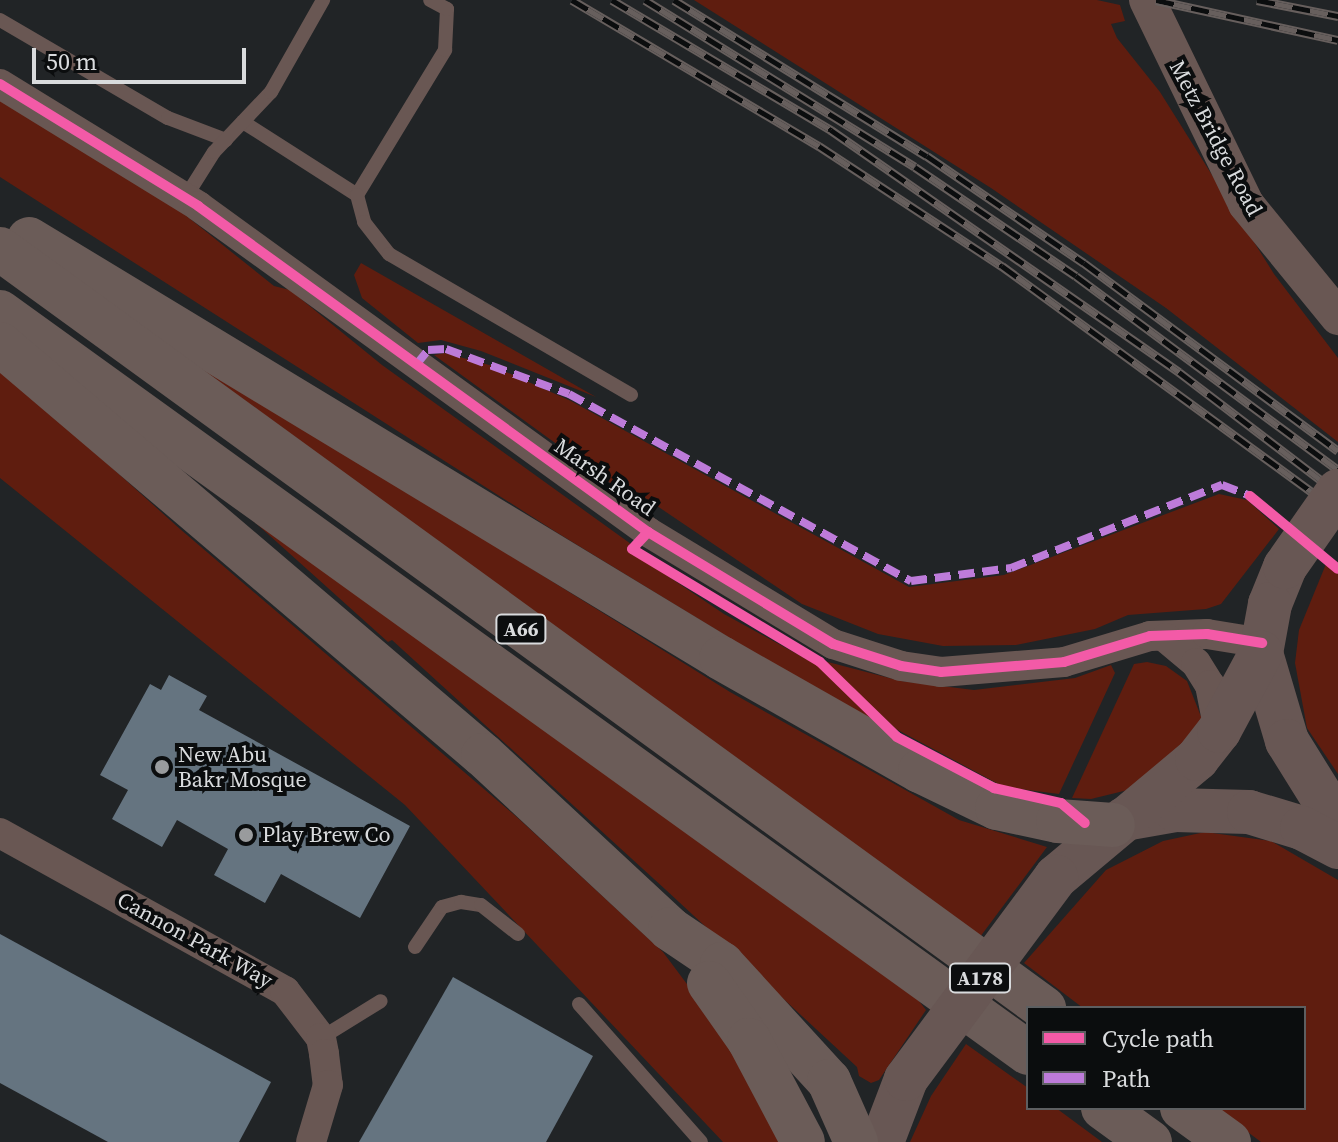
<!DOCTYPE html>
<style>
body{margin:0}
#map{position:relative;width:1338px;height:1142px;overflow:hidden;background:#212426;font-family:"Source Serif 4",serif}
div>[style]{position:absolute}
.green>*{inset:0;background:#5f1d0f}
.building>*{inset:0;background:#657480}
.service>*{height:14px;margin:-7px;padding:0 7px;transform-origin:7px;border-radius:7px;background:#695753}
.minor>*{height:30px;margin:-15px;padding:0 15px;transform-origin:15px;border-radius:15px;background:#695753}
.tertiary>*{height:36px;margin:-18px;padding:0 18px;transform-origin:18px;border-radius:18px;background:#695753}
.primary>*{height:44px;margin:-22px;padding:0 22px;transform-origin:22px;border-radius:22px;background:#685754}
.trunk>*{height:44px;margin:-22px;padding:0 22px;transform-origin:22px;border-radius:22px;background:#6b5c58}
.rail>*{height:9px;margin-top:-4.5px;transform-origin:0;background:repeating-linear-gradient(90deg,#0b0d0e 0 18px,#675f5d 0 36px);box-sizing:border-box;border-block:2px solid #675f5d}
.primary-bridge>*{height:44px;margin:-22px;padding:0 22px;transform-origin:22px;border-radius:22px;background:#685754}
.quiet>*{height:8px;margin-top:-4px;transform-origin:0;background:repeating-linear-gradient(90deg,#bd7bd9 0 16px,transparent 0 24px)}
.cycleway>*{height:10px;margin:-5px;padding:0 5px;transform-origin:5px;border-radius:5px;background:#f35aa7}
.dots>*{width:22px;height:22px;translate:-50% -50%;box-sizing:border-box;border:4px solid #0b0d0e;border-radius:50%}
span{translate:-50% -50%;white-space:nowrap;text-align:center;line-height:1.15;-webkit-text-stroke:8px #0b0d0e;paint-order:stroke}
.shield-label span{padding:2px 6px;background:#0b0d0e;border:2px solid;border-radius:6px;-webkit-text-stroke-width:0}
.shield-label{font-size:20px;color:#d9dbdd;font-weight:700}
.street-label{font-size:22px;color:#d9dbdd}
.poi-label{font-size:22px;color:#d9dbdd}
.left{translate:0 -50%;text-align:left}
.legend{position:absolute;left:1026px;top:1006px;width:280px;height:104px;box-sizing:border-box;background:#0b0d0e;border:2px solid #5d5f61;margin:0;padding:10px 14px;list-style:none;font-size:24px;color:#d9dbdd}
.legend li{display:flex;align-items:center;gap:16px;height:40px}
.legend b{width:40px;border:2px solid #5d5f61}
.scale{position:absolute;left:32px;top:48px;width:214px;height:36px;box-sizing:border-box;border:4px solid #d9dbdd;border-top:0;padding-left:10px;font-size:24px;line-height:28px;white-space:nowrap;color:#d9dbdd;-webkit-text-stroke:6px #0b0d0e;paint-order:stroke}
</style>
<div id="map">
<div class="green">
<i style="clip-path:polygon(694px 0,1097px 0,1120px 5px,1125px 21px,1111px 24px,1117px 38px,1160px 92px,1274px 274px,1338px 358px,1338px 442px,1166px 308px,991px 188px)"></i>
<i style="clip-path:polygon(0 98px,169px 202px,274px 286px,290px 290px,382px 365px,631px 544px,629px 550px,724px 614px,817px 665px,890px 736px,556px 532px,0 177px)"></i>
<i style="clip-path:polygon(361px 263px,596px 397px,481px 351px,441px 340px,418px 343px,362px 298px,354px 275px)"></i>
<i style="clip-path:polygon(148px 330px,730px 692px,959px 820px,1047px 847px,980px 937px)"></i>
<i style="clip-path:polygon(445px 353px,493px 366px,571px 401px,909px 587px,1004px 575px,1219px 494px,1247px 500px,1279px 529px,1221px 604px,1206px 609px,1128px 615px,1095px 629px,1016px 645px,943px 646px,878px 634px,802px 604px,629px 487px,624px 493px,434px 355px)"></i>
<i style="clip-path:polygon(0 367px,180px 529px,519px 819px,663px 952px,737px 1051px,785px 1142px,723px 1142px,405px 805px,0 478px)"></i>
<i style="clip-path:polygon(250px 518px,908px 987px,926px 1010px,879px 1080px,871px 1083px,859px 1076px,857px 1067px,666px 890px,392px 640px,388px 642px)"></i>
<i style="clip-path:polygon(1326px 564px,1338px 574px,1338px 774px,1307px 728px,1295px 663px,1299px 630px)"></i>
<i style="clip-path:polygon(824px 661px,901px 681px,974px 690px,1075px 678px,1111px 665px,1115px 673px,1059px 794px,1004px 787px,896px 729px)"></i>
<i style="clip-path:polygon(1147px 662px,1166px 666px,1187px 681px,1202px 719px,1197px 740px,1140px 787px,1091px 799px,1072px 798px,1134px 664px)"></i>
<i style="clip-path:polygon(1205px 832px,1271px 841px,1338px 880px,1338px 1142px,1261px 1142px,1216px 1108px,1304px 1108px,1304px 1008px,1083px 1008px,1024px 963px,1106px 870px,1163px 841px)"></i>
<i style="clip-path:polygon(966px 1044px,1028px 1088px,1028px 1108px,1056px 1108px,1102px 1142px,910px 1142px,931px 1096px)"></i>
</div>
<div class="building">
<i style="clip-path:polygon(169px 675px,207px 696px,199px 710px,410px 826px,360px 918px,281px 874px,265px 903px,214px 875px,228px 849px,177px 820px,162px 847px,112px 819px,128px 790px,100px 775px,150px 684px,161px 690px)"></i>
<i style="clip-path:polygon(0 934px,271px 1082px,239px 1142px,108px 1142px,0 1083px)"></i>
<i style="clip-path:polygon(453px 977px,593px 1056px,546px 1142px,359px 1142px)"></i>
</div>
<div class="service">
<i style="left:0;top:20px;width:194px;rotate:30.3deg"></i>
<i style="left:168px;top:118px;width:62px;rotate:20.8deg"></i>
<i style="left:243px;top:122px;width:135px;rotate:32.6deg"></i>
<i style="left:357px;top:195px;width:170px;rotate:-58.7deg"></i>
<i style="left:445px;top:50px;width:41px;rotate:-87.2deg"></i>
<i style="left:447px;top:9px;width:19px;rotate:-152deg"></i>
<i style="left:357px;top:195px;width:28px;rotate:75deg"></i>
<i style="left:364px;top:222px;width:41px;rotate:52deg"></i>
<i style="left:389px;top:254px;width:280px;rotate:30.2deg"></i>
<i style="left:185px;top:198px;width:54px;rotate:-57.8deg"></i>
<i style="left:214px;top:152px;width:83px;rotate:-46.5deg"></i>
<i style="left:271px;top:92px;width:106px;rotate:-60.5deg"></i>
<i style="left:415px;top:947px;width:48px;rotate:-56deg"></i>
<i style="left:442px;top:907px;width:20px;rotate:-15deg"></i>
<i style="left:461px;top:902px;width:20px;rotate:9deg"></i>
<i style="left:481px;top:905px;width:47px;rotate:38.1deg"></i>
<i style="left:579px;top:1004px;width:184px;rotate:48.5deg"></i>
<i style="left:321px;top:1038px;width:70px;rotate:-31.7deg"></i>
</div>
<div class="minor">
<i style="left:0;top:84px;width:233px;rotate:31.6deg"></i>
<i style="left:198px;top:206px;width:556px;rotate:35.92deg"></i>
<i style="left:648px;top:532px;width:216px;rotate:31.2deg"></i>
<i style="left:833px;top:644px;width:71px;rotate:17.9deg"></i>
<i style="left:901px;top:666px;width:40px;rotate:8.5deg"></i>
<i style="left:941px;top:672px;width:123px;rotate:-4.6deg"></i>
<i style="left:1064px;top:662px;width:90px;rotate:-16.8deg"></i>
<i style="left:1150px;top:636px;width:57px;rotate:-2deg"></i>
<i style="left:1207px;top:634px;width:56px;rotate:9.3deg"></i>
<i style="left:1166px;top:638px;width:39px;rotate:40deg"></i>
<i style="left:1196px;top:663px;width:26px;rotate:58deg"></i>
<i style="left:1210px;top:685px;width:47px;rotate:78.9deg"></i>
<i style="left:0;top:833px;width:326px;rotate:29deg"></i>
<i style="left:285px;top:991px;width:59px;rotate:52.5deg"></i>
<i style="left:321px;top:1038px;width:16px;rotate:79deg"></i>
<i style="left:324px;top:1054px;width:31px;rotate:83deg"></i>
<i style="left:328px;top:1085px;width:59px;rotate:106.6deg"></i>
</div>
<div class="tertiary">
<i style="left:1147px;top:0;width:227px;rotate:64.1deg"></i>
<i style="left:1246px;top:204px;width:146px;rotate:50.8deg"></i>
</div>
<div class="primary">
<i style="left:1285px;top:567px;width:40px;rotate:112deg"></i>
<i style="left:1270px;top:604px;width:50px;rotate:100.4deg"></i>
<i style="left:1261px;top:653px;width:92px;rotate:73.5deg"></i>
<i style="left:1287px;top:741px;width:97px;rotate:58.1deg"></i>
<i style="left:1124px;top:819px;width:52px;rotate:-10deg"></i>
<i style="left:1175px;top:810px;width:74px;rotate:1.5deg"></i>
<i style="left:1249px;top:812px;width:55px;rotate:16.8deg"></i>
<i style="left:1302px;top:828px;width:41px;rotate:27.8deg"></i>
<i style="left:1056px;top:877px;width:184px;rotate:-39.9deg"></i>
<i style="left:1197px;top:759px;width:36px;rotate:-52deg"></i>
<i style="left:1219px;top:731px;width:89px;rotate:-61.7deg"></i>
<i style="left:882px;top:1142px;width:67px;rotate:-69.1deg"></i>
</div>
<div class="trunk">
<i style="left:29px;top:239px;width:809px;rotate:31.19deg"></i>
<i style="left:721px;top:658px;width:229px;rotate:29.6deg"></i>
<i style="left:920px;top:771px;width:85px;rotate:25.7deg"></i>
<i style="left:997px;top:808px;width:62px;rotate:12deg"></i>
<i style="left:1058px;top:821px;width:55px;rotate:4.2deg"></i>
<i style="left:0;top:249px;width:1291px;rotate:36.02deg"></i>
<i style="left:0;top:312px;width:1267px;rotate:35.78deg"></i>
<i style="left:0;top:344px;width:634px;rotate:40.4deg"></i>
<i style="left:483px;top:755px;width:255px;rotate:42.9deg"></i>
<i style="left:670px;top:929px;width:63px;rotate:33.9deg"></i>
<i style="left:722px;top:964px;width:159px;rotate:47.6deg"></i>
<i style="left:829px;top:1081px;width:67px;rotate:66.1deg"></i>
<i style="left:709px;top:983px;width:70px;rotate:54.9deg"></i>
<i style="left:749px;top:1040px;width:115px;rotate:62.1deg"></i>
<i style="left:1103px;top:1108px;width:58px;rotate:35.9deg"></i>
<i style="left:1182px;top:1108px;width:58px;rotate:35.9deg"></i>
</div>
<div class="rail">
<i style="left:572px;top:0;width:287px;rotate:30.6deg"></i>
<i style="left:819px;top:146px;width:219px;rotate:33.3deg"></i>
<i style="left:1002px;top:266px;width:416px;rotate:36.1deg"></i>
<i style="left:612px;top:0;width:255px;rotate:30.7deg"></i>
<i style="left:831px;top:130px;width:424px;rotate:34.8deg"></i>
<i style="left:1179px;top:372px;width:200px;rotate:37.3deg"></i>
<i style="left:645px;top:0;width:317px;rotate:31.7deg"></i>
<i style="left:915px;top:167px;width:194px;rotate:34.1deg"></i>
<i style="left:1076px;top:276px;width:326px;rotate:36.5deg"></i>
<i style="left:674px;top:0;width:297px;rotate:31.7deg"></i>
<i style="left:927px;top:156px;width:190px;rotate:34.3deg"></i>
<i style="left:1084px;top:263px;width:316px;rotate:36.5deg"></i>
<i style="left:1156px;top:0;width:186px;rotate:12.4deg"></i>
<i style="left:1257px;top:0;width:83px;rotate:11.2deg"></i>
</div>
<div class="primary-bridge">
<i style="left:1285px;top:567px;width:93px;rotate:-55.1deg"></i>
<i style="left:906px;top:1079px;width:252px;rotate:-53.4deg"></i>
</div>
<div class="quiet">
<i style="left:416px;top:365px;width:19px;rotate:-51deg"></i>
<i style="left:428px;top:350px;width:18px;rotate:-3deg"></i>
<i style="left:446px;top:349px;width:131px;rotate:20.1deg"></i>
<i style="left:569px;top:394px;width:390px;rotate:28.7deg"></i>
<i style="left:911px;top:581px;width:101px;rotate:-7.4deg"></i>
<i style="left:1011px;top:568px;width:227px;rotate:-21.5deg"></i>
<i style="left:1222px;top:485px;width:30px;rotate:21deg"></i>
</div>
<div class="cycleway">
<i style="left:0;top:84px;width:233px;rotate:31.6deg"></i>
<i style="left:198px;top:206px;width:556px;rotate:35.92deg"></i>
<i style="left:648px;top:532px;width:216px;rotate:31.2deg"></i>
<i style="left:833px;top:644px;width:71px;rotate:17.9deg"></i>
<i style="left:901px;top:666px;width:40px;rotate:8.5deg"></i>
<i style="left:941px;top:672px;width:123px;rotate:-4.6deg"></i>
<i style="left:1064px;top:662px;width:90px;rotate:-16.8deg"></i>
<i style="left:1150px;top:636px;width:57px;rotate:-2deg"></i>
<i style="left:1207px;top:634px;width:56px;rotate:9.3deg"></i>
<i style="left:1250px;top:496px;width:114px;rotate:39.7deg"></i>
<i style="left:648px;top:532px;width:23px;rotate:133deg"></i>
<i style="left:632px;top:549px;width:219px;rotate:31deg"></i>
<i style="left:820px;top:662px;width:107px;rotate:44.2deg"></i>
<i style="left:897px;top:737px;width:110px;rotate:27.7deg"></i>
<i style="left:994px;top:788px;width:69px;rotate:12.6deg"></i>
<i style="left:1061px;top:803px;width:31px;rotate:40deg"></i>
</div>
<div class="dots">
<i style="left:162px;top:767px;background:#999b9d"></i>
<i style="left:246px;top:835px;background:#999b9d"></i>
</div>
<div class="shield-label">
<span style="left:521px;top:629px">A66</span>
<span style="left:980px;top:978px">A178</span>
</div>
<div class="street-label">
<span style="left:1216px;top:138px;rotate:62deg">Metz Bridge Road</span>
<span style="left:605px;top:477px;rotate:35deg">Marsh Road</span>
<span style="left:195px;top:940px;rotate:29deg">Cannon Park Way</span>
</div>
<div class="poi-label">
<span class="left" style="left:178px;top:767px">New Abu<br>Bakr Mosque</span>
<span class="left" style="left:262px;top:835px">Play Brew Co</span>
</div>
<ul class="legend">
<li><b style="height:10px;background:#f35aa7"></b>Cycle path</li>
<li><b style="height:10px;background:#bd7bd9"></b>Path</li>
</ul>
<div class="scale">50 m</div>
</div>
